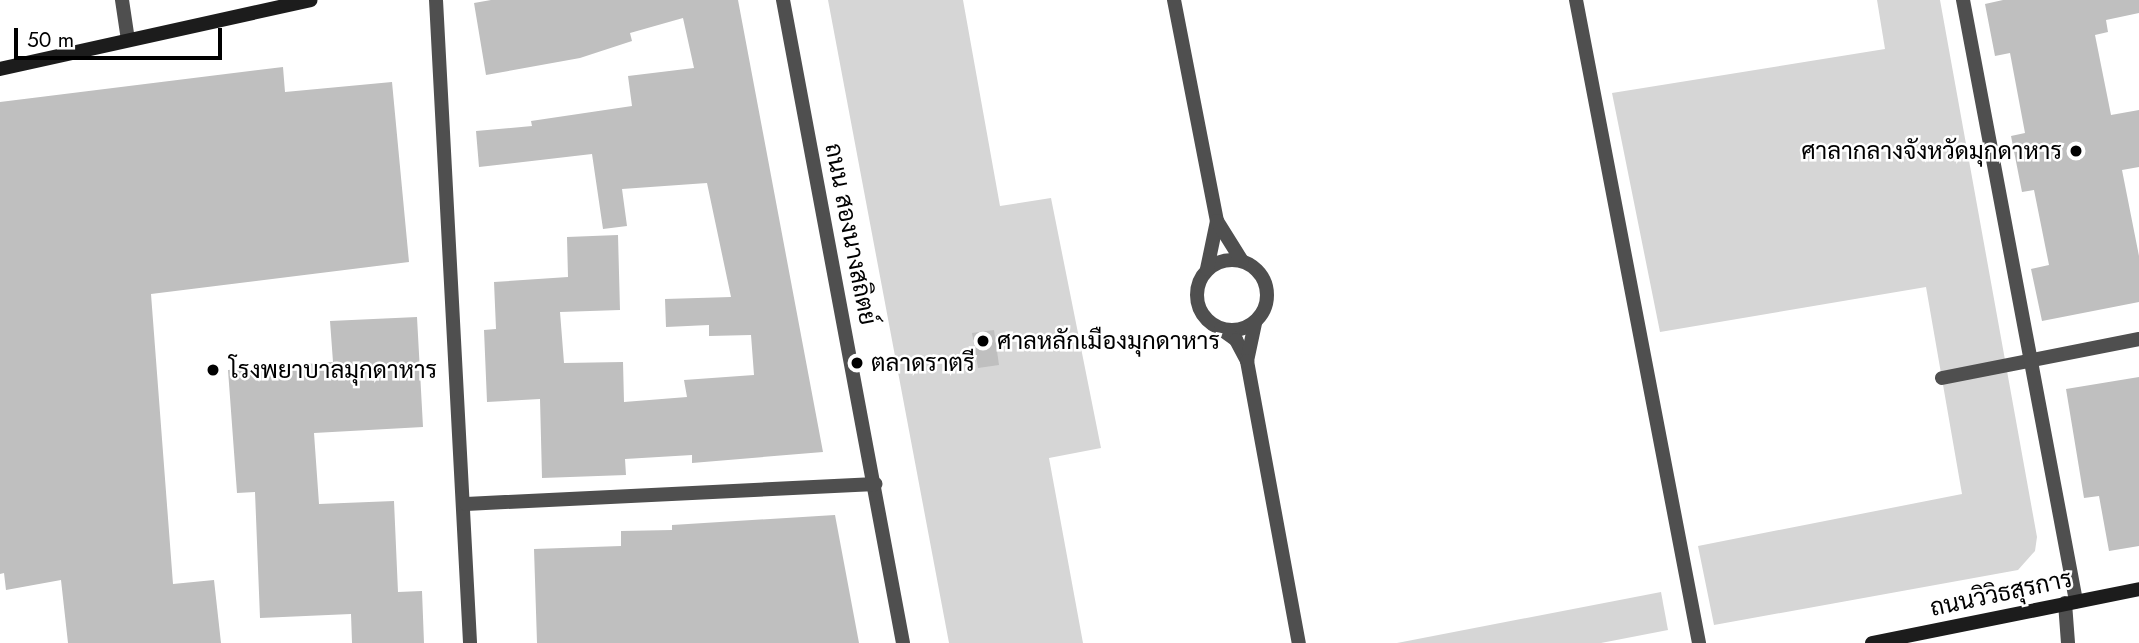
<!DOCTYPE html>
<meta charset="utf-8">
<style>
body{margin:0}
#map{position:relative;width:2139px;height:643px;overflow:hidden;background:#fff;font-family:Jost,Sarabun,sans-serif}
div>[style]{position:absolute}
.green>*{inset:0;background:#d6d6d6}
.building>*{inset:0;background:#bfbfbf}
.lane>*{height:14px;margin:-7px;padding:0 7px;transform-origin:7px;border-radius:7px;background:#4f4f4f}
.lane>.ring{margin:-7px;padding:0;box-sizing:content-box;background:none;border:14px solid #4f4f4f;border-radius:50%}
.street>*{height:14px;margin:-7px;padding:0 7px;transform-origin:7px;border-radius:7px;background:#4f4f4f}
.secondary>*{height:14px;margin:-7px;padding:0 7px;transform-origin:7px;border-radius:7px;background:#1c1c1c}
.dots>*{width:19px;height:19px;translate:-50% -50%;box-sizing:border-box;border:4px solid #fff;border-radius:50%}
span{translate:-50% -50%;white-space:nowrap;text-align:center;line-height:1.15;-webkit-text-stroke:5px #fff;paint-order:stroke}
.poi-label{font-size:24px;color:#000}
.right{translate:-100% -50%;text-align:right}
.left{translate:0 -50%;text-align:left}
.street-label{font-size:24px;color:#000}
.scale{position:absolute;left:14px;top:28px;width:208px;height:32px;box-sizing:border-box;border:4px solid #000;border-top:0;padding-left:9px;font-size:21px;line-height:24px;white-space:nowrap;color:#000;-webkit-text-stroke:5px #fff;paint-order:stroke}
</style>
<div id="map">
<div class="green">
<i style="clip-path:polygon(828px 0,963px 0,1000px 206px,1051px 198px,1101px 448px,1049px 458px,1083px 643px,949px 643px)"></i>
<i style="clip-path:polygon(1877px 0,1940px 0,2037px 537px,2035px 551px,2018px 570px,1714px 625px,1698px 546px,1962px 494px,1926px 287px,1660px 332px,1612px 93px,1885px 49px)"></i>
<i style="clip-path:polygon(1661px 592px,1668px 630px,1601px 643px,1397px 643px)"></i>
</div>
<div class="building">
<i style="clip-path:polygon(491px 0,738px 0,823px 452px,692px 463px,692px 455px,625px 459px,626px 475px,542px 478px,540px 399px,487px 402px,484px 330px,496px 329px,494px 282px,568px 277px,567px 237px,618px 235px,620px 310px,560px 312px,564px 363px,623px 362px,624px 402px,687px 397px,684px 380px,754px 375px,751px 335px,709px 336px,709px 325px,666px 327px,665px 299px,731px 297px,707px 183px,622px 189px,627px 226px,603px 229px,592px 154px,479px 167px,476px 131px,532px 126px,531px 121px,632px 106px,628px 76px,694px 68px,683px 18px,630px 33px,632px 41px,580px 58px,486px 75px,474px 3px)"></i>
<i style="clip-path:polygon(2003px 0,2139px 0,2139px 13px,2106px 20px,2108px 32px,2095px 35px,2111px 115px,2139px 110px,2139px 167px,2122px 170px,2139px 256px,2139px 302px,2042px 321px,2031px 269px,2049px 265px,2034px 190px,2022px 192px,2011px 136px,2025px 133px,2010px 53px,1995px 56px,1985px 4px)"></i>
<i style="clip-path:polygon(283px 67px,285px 92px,392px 82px,409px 262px,151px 294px,173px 584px,214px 580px,221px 643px,68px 643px,61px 580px,6px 590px,4px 573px,0 574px,0 102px)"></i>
<i style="clip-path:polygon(417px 317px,423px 427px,314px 433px,319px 504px,394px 501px,398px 592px,422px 591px,424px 643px,352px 643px,351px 614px,260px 618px,255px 492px,237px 493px,228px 370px,333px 362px,330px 321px)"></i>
<i style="clip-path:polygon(994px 330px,999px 365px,978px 368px,972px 333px)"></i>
<i style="clip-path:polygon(2139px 377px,2139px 546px,2109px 551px,2099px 496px,2084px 498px,2066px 389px)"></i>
<i style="clip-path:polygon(835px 515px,859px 643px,537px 643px,534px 549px,621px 546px,621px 531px,672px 530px,672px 525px)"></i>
</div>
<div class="lane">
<i style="left:1174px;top:0;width:225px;rotate:79deg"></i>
<i style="left:1576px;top:0;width:655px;rotate:79.17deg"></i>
<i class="ring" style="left:1197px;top:260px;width:56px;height:56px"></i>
<i style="left:1207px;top:269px;width:49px;rotate:-78.2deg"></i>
<i style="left:1217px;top:221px;width:47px;rotate:58deg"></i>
<i style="left:1221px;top:329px;width:19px;rotate:36deg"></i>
<i style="left:1236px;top:340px;width:24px;rotate:62deg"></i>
<i style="left:1247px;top:361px;width:40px;rotate:-78deg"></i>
<i style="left:1247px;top:361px;width:287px;rotate:79.6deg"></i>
<i style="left:1942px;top:378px;width:201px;rotate:-11.2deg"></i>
</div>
<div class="street">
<i style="left:122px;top:0;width:40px;rotate:81.5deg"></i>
<i style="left:436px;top:0;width:644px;rotate:86.97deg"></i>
<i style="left:783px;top:0;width:654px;rotate:79.43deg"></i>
<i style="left:1963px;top:0;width:612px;rotate:79.35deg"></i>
<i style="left:466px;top:504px;width:410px;rotate:-2.8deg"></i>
<i style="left:2065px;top:603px;width:40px;rotate:85.7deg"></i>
</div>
<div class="secondary">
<i style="left:0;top:69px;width:318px;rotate:-12.5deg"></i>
<i style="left:1872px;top:643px;width:272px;rotate:-11.4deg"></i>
</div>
<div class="dots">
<i style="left:2076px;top:151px;background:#000"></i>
<i style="left:983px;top:341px;background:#000"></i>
<i style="left:857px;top:363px;background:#000"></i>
<i style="left:213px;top:370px;background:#000"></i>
</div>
<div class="poi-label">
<span class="right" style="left:2062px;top:151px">ศาลากลางจังหวัดมุกดาหาร</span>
<span class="left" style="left:997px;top:341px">ศาลหลักเมืองมุกดาหาร</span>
<span class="left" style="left:871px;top:363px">ตลาดราตรี</span>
<span class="left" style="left:229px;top:370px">โรงพยาบาลมุกดาหาร</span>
</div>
<div class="street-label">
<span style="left:851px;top:234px;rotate:79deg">ถนน สองนางสถิตย์</span>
<span style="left:2001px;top:593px;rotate:-12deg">ถนนวิวิธสุรการ</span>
</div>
<div class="scale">50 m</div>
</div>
